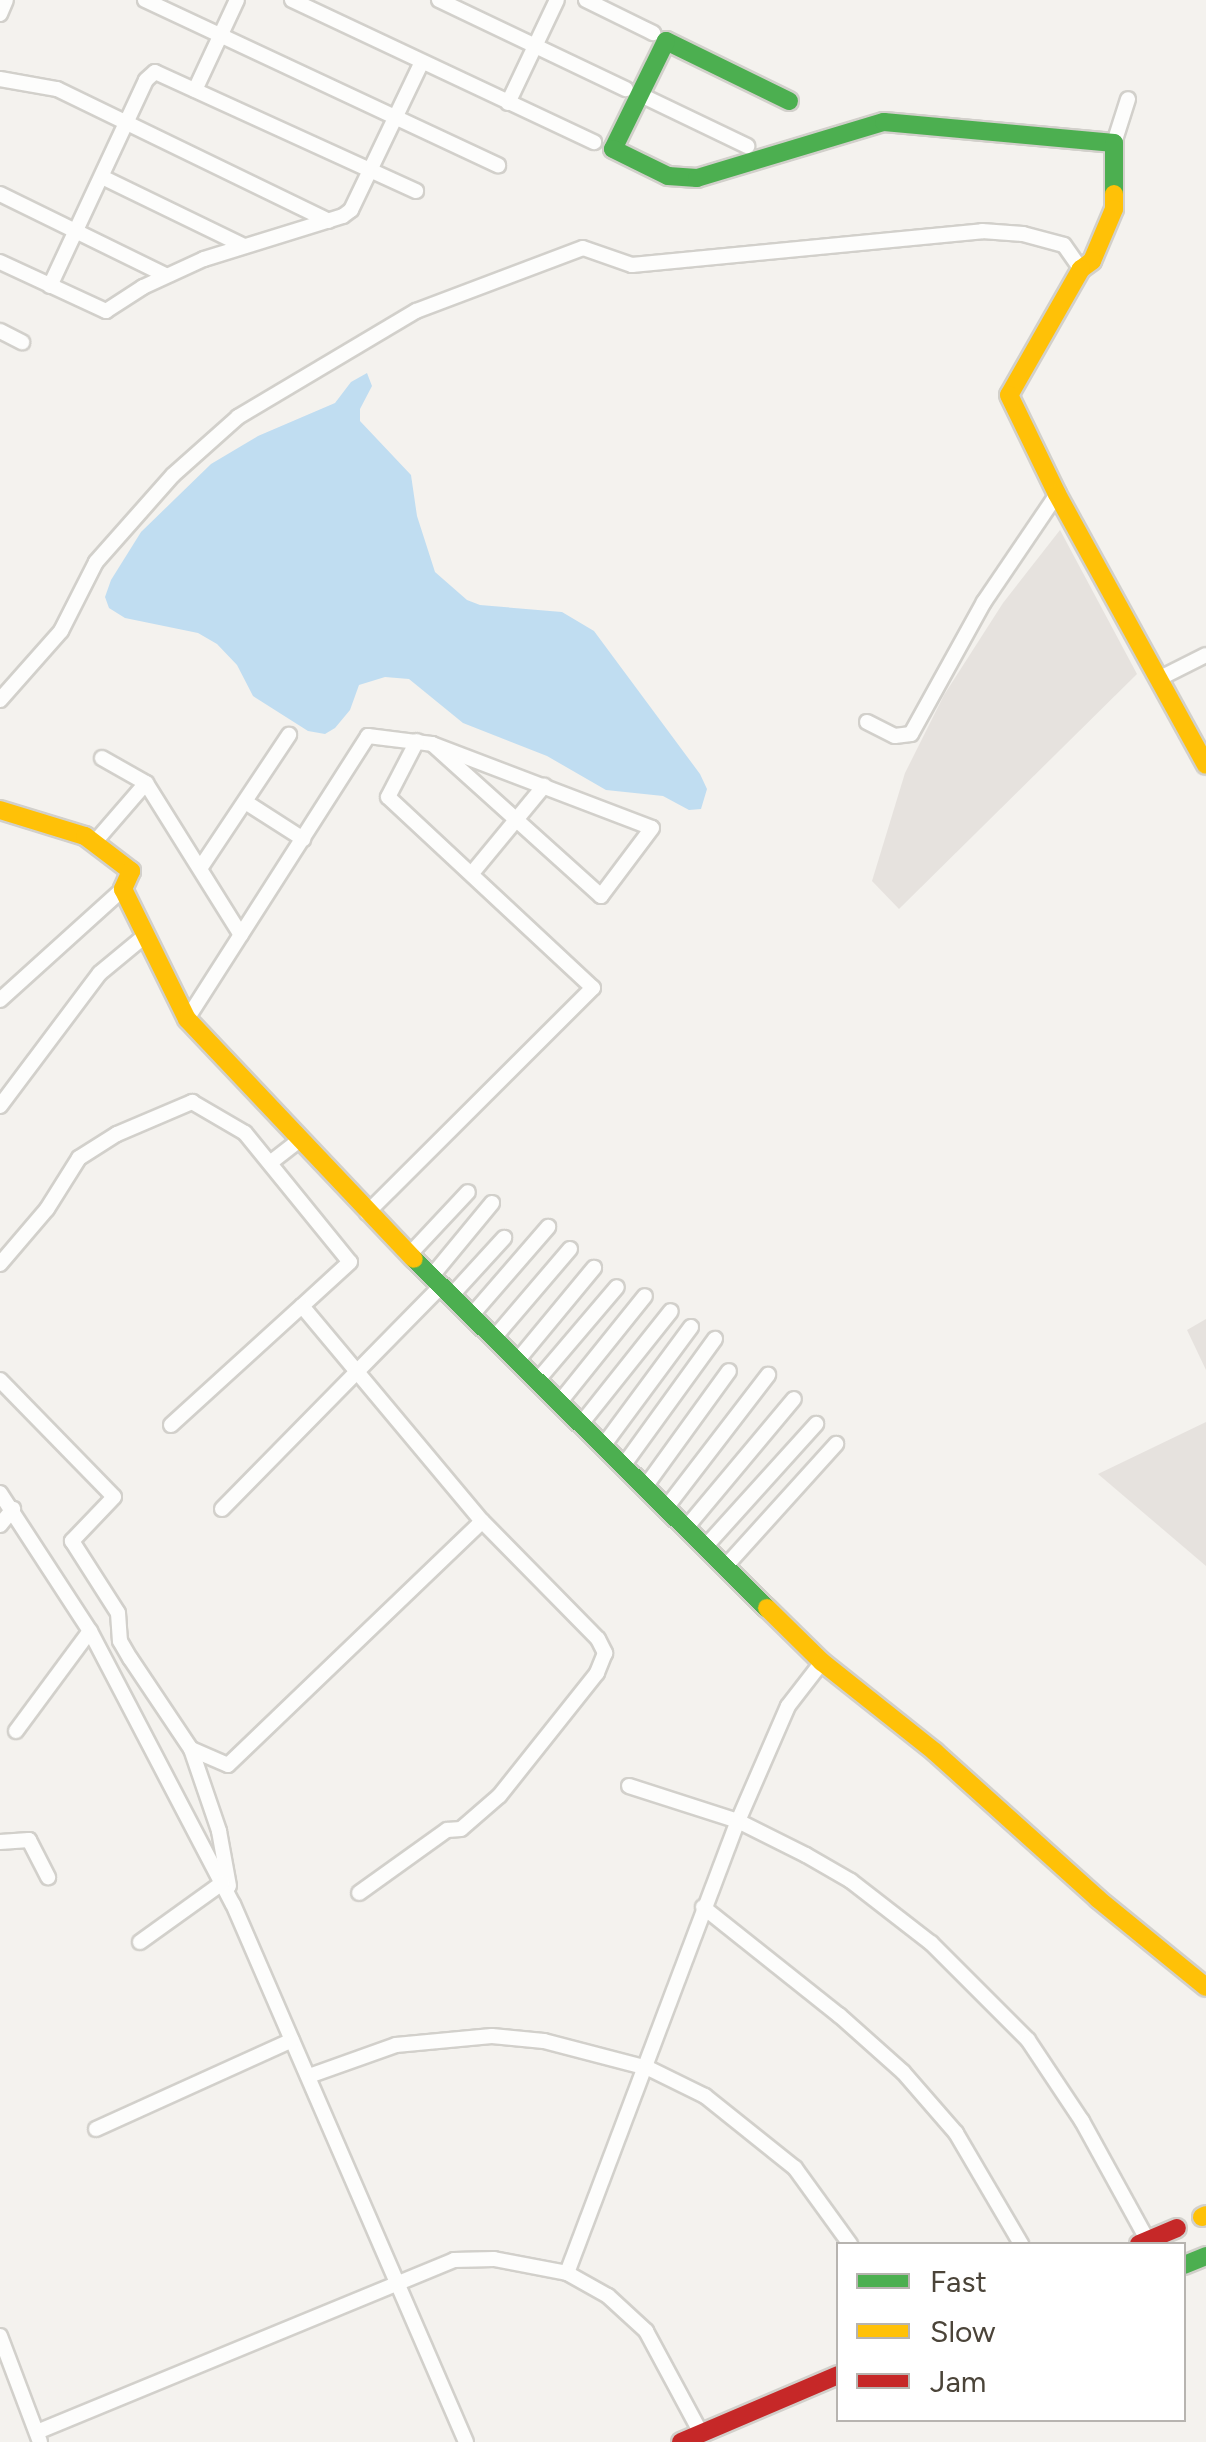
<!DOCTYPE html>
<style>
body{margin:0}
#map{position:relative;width:1206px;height:2442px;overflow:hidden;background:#f4f2ee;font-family:Figtree,sans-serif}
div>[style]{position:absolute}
.industrial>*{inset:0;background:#e6e2de}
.water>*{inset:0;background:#c0ddf1}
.roads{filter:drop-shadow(2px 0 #d2d0cb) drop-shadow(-2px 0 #d2d0cb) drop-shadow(0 2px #d2d0cb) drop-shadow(0 -2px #d2d0cb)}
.street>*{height:14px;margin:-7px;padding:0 7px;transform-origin:7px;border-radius:7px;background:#fdfdfc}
.fast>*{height:18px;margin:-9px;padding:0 9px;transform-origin:9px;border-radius:9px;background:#4caf50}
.slow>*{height:18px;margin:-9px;padding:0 9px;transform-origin:9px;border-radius:9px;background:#ffc107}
.jam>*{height:18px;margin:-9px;padding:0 9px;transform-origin:9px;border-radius:9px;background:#c62828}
span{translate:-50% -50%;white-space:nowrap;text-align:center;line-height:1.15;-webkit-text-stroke:8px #fff;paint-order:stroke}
.legend{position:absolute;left:836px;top:2242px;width:350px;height:180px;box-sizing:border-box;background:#fff;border:2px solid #b7b4b0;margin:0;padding:12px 18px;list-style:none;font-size:30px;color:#4b4439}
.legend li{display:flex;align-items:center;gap:20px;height:50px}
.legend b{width:50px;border:2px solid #b7b4b0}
</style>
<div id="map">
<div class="industrial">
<i style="clip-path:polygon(1060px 530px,1137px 674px,899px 909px,872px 881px,905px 773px,944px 695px,1003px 603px)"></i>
<i style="clip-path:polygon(1206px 1319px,1206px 1370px,1187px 1330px)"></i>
<i style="clip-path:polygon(1206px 1422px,1206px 1566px,1098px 1474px)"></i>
</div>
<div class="water">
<i style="clip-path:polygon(367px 373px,372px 386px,360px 409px,360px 421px,411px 475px,417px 516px,435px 572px,467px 600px,480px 605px,562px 612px,594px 631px,700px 774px,707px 789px,701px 809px,689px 810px,663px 796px,606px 790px,547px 756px,463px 723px,409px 679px,385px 677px,359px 685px,350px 710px,335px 728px,325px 734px,308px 731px,253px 696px,237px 665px,217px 644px,198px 633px,125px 618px,109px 608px,105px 597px,111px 580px,141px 532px,211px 464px,258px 436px,335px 403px,351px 382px)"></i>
</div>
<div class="roads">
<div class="street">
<i style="left:145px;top:0;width:390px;rotate:25.1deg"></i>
<i style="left:292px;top:0;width:334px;rotate:25.2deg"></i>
<i style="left:439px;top:0;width:207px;rotate:25.5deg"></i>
<i style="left:586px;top:0;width:75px;rotate:26.2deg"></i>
<i style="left:0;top:14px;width:15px;rotate:-67deg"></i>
<i style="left:0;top:79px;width:58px;rotate:10deg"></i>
<i style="left:57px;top:89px;width:302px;rotate:25.9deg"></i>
<i style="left:195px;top:90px;width:99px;rotate:-65deg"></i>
<i style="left:641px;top:95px;width:118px;rotate:25.7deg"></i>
<i style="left:508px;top:103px;width:114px;rotate:-64.6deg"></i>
<i style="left:1114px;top:143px;width:46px;rotate:-72.3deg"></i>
<i style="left:102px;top:177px;width:158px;rotate:25.9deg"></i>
<i style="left:0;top:194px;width:184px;rotate:26.1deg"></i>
<i style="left:0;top:262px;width:117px;rotate:24.8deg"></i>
<i style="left:106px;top:311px;width:44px;rotate:-33deg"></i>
<i style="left:143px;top:287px;width:67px;rotate:-24.7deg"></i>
<i style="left:204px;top:259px;width:145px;rotate:-17.2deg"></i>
<i style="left:343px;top:216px;width:10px;rotate:-37deg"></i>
<i style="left:351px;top:210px;width:164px;rotate:-64.4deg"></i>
<i style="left:50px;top:286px;width:227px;rotate:-65deg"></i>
<i style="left:146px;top:80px;width:12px;rotate:-42deg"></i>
<i style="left:155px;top:72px;width:287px;rotate:24.5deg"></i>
<i style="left:0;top:331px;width:25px;rotate:27deg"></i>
<i style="left:1160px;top:678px;width:51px;rotate:-26.6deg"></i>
<i style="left:0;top:700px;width:92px;rotate:-48.5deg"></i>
<i style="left:61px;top:631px;width:77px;rotate:-63.1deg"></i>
<i style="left:96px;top:562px;width:116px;rotate:-48.5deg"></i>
<i style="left:173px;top:475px;width:87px;rotate:-41.7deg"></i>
<i style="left:238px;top:417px;width:207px;rotate:-30.8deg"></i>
<i style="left:416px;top:311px;width:178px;rotate:-20.7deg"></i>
<i style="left:583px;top:248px;width:52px;rotate:19.1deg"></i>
<i style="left:632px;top:265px;width:352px;rotate:-5.5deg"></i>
<i style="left:982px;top:231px;width:41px;rotate:4.2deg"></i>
<i style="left:1023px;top:234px;width:42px;rotate:15deg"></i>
<i style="left:1064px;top:245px;width:29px;rotate:55deg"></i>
<i style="left:867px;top:722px;width:31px;rotate:27deg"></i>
<i style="left:895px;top:736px;width:16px;rotate:-7deg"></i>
<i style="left:911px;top:734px;width:151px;rotate:-61.1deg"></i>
<i style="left:984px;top:602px;width:130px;rotate:-55.9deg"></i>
<i style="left:102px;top:758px;width:51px;rotate:29.6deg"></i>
<i style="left:247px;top:803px;width:67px;rotate:32.7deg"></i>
<i style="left:94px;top:843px;width:79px;rotate:-49.1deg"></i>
<i style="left:146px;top:783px;width:179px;rotate:58deg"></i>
<i style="left:201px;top:867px;width:159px;rotate:-56.3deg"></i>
<i style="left:473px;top:872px;width:112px;rotate:-50.5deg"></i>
<i style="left:0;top:1000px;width:166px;rotate:-42.1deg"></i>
<i style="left:187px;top:1019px;width:336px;rotate:-57.4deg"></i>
<i style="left:368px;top:736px;width:64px;rotate:7.1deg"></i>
<i style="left:432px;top:744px;width:235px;rotate:20.9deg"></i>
<i style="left:652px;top:828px;width:85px;rotate:126.9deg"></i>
<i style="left:601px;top:896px;width:227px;rotate:-138deg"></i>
<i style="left:0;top:1106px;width:166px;rotate:-53.1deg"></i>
<i style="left:100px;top:973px;width:60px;rotate:-39.6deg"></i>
<i style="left:270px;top:1163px;width:37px;rotate:-38deg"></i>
<i style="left:367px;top:1213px;width:319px;rotate:-44.9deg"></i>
<i style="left:593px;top:988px;width:280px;rotate:-137deg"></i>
<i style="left:388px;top:797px;width:63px;rotate:-62.6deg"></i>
<i style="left:409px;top:1255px;width:86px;rotate:-46.9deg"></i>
<i style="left:0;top:1264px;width:72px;rotate:-49.5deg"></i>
<i style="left:47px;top:1209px;width:60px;rotate:-57.9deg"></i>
<i style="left:79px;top:1158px;width:45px;rotate:-32.3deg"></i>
<i style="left:117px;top:1134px;width:82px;rotate:-23.1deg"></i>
<i style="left:192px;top:1102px;width:61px;rotate:30.3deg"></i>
<i style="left:245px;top:1133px;width:166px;rotate:50.9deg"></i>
<i style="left:350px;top:1262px;width:65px;rotate:137.5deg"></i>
<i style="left:302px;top:1306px;width:280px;rotate:50.1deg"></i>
<i style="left:482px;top:1521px;width:165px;rotate:45.5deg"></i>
<i style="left:598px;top:1639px;width:16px;rotate:63deg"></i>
<i style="left:605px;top:1653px;width:22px;rotate:112deg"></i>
<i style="left:597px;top:1673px;width:157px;rotate:128.5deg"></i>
<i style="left:499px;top:1796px;width:50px;rotate:139deg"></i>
<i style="left:461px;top:1829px;width:14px;rotate:176deg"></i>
<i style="left:447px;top:1830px;width:108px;rotate:144.4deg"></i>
<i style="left:431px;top:1277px;width:96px;rotate:-50.5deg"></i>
<i style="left:451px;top:1296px;width:79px;rotate:-47.6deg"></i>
<i style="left:471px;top:1316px;width:118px;rotate:-49.1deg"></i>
<i style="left:494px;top:1338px;width:117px;rotate:-49.5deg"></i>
<i style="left:517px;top:1361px;width:121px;rotate:-50.4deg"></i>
<i style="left:0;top:1380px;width:163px;rotate:45.7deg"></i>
<i style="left:114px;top:1497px;width:61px;rotate:133.7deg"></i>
<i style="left:72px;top:1541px;width:85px;rotate:57.4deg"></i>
<i style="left:118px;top:1613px;width:28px;rotate:86deg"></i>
<i style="left:120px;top:1641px;width:20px;rotate:60deg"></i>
<i style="left:130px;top:1658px;width:110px;rotate:56.2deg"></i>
<i style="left:191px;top:1749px;width:87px;rotate:71.1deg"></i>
<i style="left:219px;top:1831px;width:56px;rotate:79.7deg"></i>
<i style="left:537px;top:1381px;width:123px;rotate:-49.6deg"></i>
<i style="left:559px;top:1403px;width:137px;rotate:-51.2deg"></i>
<i style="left:581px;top:1424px;width:144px;rotate:-51.5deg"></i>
<i style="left:171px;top:1425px;width:177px;rotate:-42.3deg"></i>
<i style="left:603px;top:1446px;width:148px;rotate:-53.5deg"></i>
<i style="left:623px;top:1466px;width:157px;rotate:-54.1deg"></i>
<i style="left:645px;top:1487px;width:143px;rotate:-54.1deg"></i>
<i style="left:0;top:1493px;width:165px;rotate:56.9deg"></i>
<i style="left:90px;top:1631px;width:308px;rotate:62.4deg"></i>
<i style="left:233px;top:1904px;width:586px;rotate:66.58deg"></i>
<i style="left:666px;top:1508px;width:168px;rotate:-52.5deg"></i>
<i style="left:222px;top:1509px;width:313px;rotate:-45.5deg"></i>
<i style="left:0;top:1525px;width:21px;rotate:-51deg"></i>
<i style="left:686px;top:1528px;width:168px;rotate:-50.1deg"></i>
<i style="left:705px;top:1547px;width:166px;rotate:-47.9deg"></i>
<i style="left:725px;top:1567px;width:166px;rotate:-47.9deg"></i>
<i style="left:16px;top:1731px;width:124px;rotate:-53.5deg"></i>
<i style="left:191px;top:1749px;width:40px;rotate:23.4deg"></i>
<i style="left:228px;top:1765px;width:352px;rotate:-43.8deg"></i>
<i style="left:629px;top:1786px;width:114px;rotate:17.8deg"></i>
<i style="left:738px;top:1821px;width:76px;rotate:26.6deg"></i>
<i style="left:806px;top:1855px;width:52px;rotate:30deg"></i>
<i style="left:851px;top:1881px;width:101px;rotate:37.8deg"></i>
<i style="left:931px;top:1943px;width:137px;rotate:45deg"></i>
<i style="left:1028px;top:2040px;width:97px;rotate:56.3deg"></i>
<i style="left:1082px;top:2121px;width:137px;rotate:61.2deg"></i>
<i style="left:0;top:1842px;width:29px;rotate:-4deg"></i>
<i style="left:29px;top:1840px;width:42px;rotate:62.8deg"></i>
<i style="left:703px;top:1907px;width:174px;rotate:38.5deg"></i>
<i style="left:839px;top:2015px;width:86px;rotate:41.7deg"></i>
<i style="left:903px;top:2072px;width:81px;rotate:49deg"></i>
<i style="left:956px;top:2133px;width:129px;rotate:59.6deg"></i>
<i style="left:140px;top:1942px;width:101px;rotate:-35.7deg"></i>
<i style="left:309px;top:2076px;width:92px;rotate:-19.6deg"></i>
<i style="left:396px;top:2045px;width:96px;rotate:-5.4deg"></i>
<i style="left:492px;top:2036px;width:52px;rotate:5.5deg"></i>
<i style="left:544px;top:2041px;width:107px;rotate:14.6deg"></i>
<i style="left:648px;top:2068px;width:64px;rotate:26.2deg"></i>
<i style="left:705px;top:2096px;width:115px;rotate:38.7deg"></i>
<i style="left:795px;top:2168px;width:94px;rotate:54.1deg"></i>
<i style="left:96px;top:2129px;width:215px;rotate:-24.4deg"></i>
<i style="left:567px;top:2273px;width:483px;rotate:-69.3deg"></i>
<i style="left:738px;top:1821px;width:125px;rotate:-66.5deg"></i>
<i style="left:788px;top:1706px;width:56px;rotate:-52.3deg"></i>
<i style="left:0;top:2336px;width:113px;rotate:69.3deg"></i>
<i style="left:37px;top:2432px;width:451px;rotate:-22.4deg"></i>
<i style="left:454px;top:2260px;width:40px;rotate:-1.4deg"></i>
<i style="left:494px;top:2259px;width:74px;rotate:10.9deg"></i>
<i style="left:567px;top:2273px;width:47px;rotate:29.3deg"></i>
<i style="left:608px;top:2296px;width:52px;rotate:42.6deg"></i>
<i style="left:646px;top:2331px;width:116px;rotate:61.7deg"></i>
</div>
<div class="fast">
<i style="left:789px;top:101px;width:137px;rotate:-154deg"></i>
<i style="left:666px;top:41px;width:120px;rotate:116.1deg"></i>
<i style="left:613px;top:149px;width:61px;rotate:26.1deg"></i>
<i style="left:668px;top:176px;width:29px;rotate:4deg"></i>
<i style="left:697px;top:178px;width:195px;rotate:-16.7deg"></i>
<i style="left:884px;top:122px;width:231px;rotate:5.2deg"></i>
<i style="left:1114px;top:143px;width:51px;rotate:90deg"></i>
<i style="left:414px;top:1259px;width:496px;rotate:44.7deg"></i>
<i style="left:1184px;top:2265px;width:24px;rotate:-22deg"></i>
</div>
<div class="slow">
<i style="left:1114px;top:194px;width:15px;rotate:90deg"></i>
<i style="left:1114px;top:209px;width:56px;rotate:112.9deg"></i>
<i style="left:1092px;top:261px;width:14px;rotate:144deg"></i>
<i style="left:1081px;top:269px;width:145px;rotate:119.7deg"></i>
<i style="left:1009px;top:395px;width:110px;rotate:64.1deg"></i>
<i style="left:1057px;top:494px;width:309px;rotate:61.2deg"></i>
<i style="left:0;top:810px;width:89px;rotate:17deg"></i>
<i style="left:85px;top:836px;width:58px;rotate:37.3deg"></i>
<i style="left:131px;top:871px;width:20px;rotate:114deg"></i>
<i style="left:123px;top:889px;width:145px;rotate:63.8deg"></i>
<i style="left:187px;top:1019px;width:330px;rotate:46.6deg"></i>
<i style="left:767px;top:1608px;width:77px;rotate:44.5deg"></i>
<i style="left:822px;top:1662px;width:144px;rotate:38.5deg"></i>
<i style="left:935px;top:1752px;width:219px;rotate:42deg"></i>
<i style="left:1098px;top:1899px;width:139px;rotate:39.2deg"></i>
<i style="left:1202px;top:2217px;width:4px;rotate:-27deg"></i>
</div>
<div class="jam">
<i style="left:1139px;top:2244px;width:41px;rotate:-22.8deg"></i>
<i style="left:681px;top:2442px;width:171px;rotate:-23.1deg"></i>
</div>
</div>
<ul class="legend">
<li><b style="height:12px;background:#4caf50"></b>Fast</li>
<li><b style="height:12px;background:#ffc107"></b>Slow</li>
<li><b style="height:12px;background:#c62828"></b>Jam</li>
</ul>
</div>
